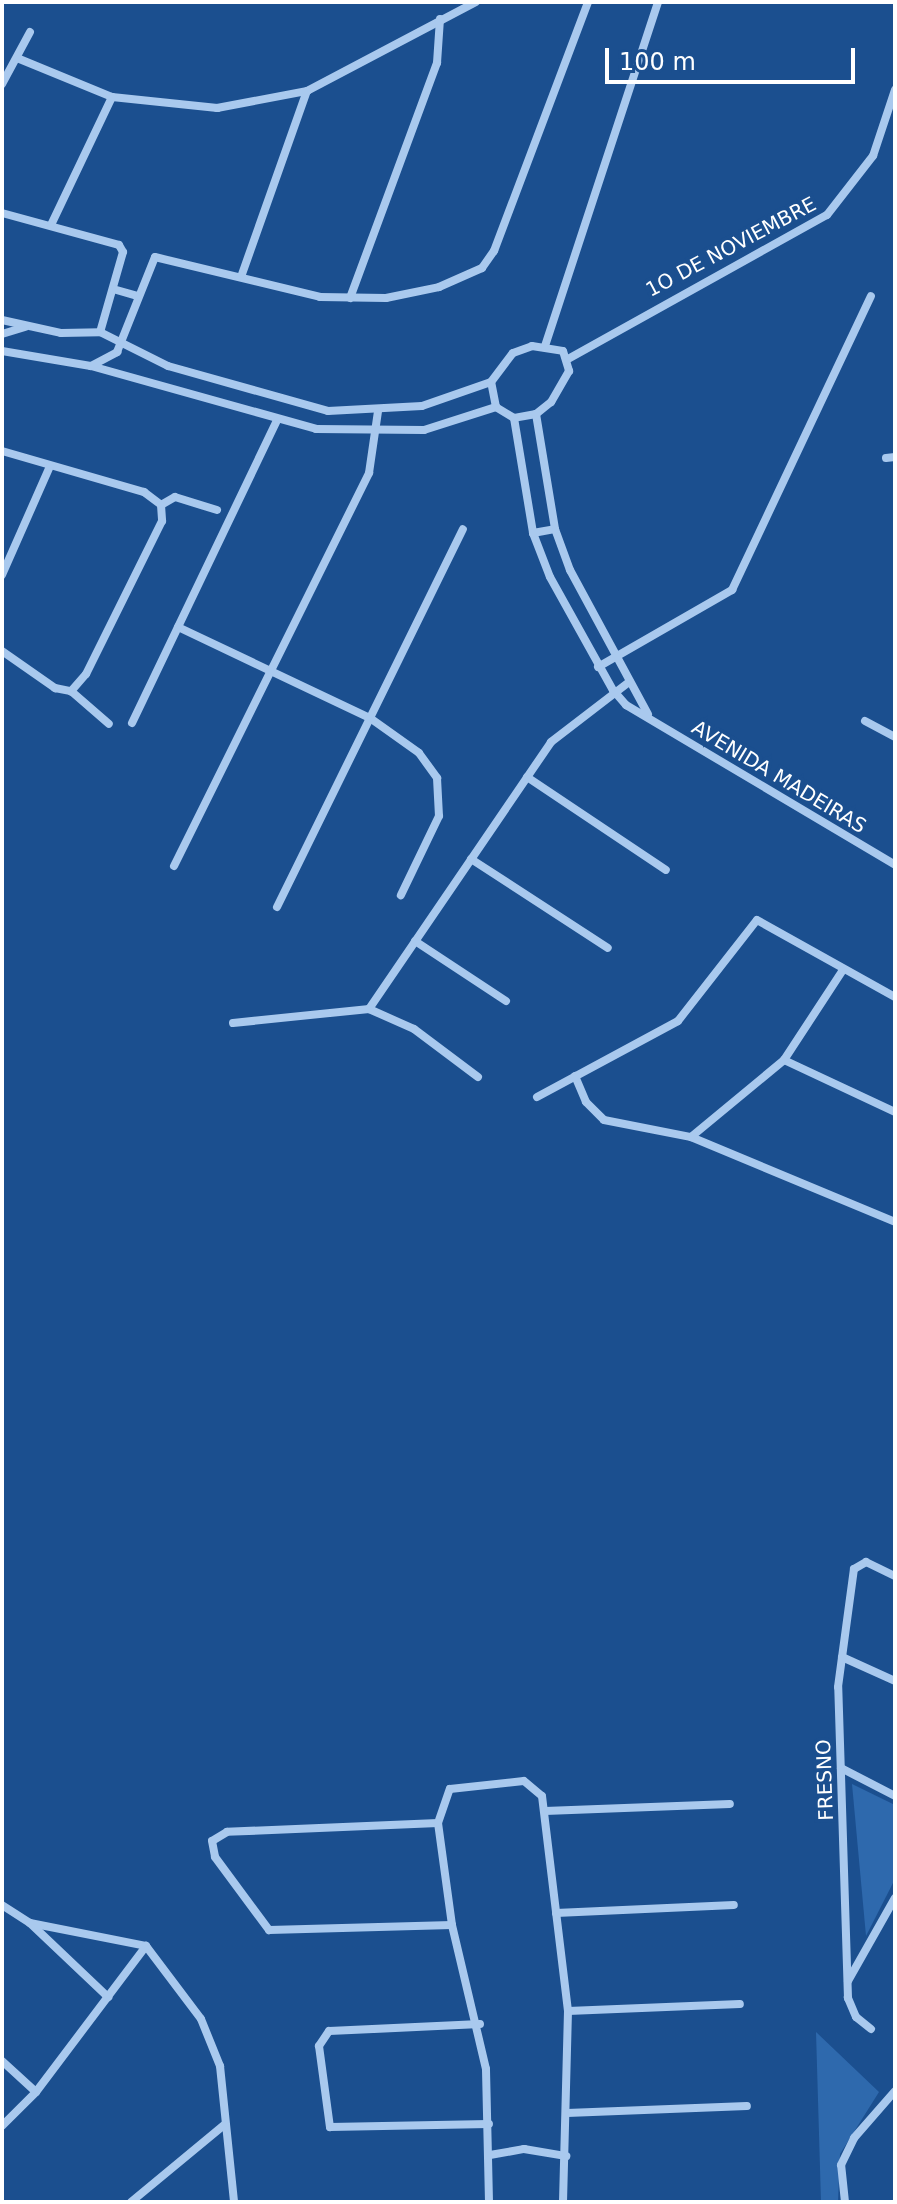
<!DOCTYPE html>
<style>
body{margin:0}
#map{position:relative;width:897px;height:2204px;overflow:hidden;background:#1b4f8f;font-family:"DejaVu Sans",sans-serif}
div>[style]{position:absolute}
.green>*{inset:0;background:#2e69ad}
.minor>*{height:8px;margin:-4px;padding:0 4px;transform-origin:4px;border-radius:4px;background:#a9c9ee}
span{translate:-50% -50%;white-space:nowrap;text-align:center;line-height:1.15;-webkit-text-stroke:7px #1b4f8f;paint-order:stroke}
.street-label{font-size:20px;color:#fff}
.frame{position:absolute;inset:0;border:4px solid #fff;pointer-events:none}
.scale{position:absolute;left:605px;top:48px;width:250px;height:36px;box-sizing:border-box;border:4px solid #fff;border-top:0;padding-left:10px;font-size:24px;line-height:28px;white-space:nowrap;color:#fff;-webkit-text-stroke:6px #1b4f8f;paint-order:stroke}
</style>
<div id="map">
<div class="green">
<i style="clip-path:polygon(852px 1784px,895px 1805px,895px 1879px,866px 1936px)"></i>
<i style="clip-path:polygon(816px 2032px,879px 2092px,840px 2154px,838px 2202px,821px 2202px)"></i>
</div>
<div class="minor">
<i style="left:17px;top:58px;width:103px;rotate:22.3deg"></i>
<i style="left:112px;top:97px;width:106px;rotate:6deg"></i>
<i style="left:217px;top:108px;width:92px;rotate:-10.7deg"></i>
<i style="left:307px;top:91px;width:191px;rotate:-27.8deg"></i>
<i style="left:2px;top:84px;width:59px;rotate:-61.7deg"></i>
<i style="left:2px;top:213px;width:121px;rotate:15.3deg"></i>
<i style="left:119px;top:245px;width:8px;rotate:60deg"></i>
<i style="left:123px;top:252px;width:83px;rotate:106deg"></i>
<i style="left:51px;top:225px;width:142px;rotate:-64.5deg"></i>
<i style="left:241px;top:277px;width:197px;rotate:-70.5deg"></i>
<i style="left:113px;top:289px;width:26px;rotate:16deg"></i>
<i style="left:350px;top:298px;width:251px;rotate:-69.7deg"></i>
<i style="left:437px;top:63px;width:44px;rotate:-86.1deg"></i>
<i style="left:2px;top:320px;width:60px;rotate:12.4deg"></i>
<i style="left:61px;top:333px;width:39px;rotate:-1deg"></i>
<i style="left:100px;top:332px;width:76px;rotate:26.6deg"></i>
<i style="left:168px;top:366px;width:166px;rotate:15.7deg"></i>
<i style="left:328px;top:411px;width:94px;rotate:-3deg"></i>
<i style="left:422px;top:406px;width:73px;rotate:-19.2deg"></i>
<i style="left:2px;top:334px;width:24px;rotate:-17deg"></i>
<i style="left:532px;top:346px;width:31px;rotate:9deg"></i>
<i style="left:563px;top:351px;width:21px;rotate:73deg"></i>
<i style="left:569px;top:371px;width:36px;rotate:120deg"></i>
<i style="left:551px;top:402px;width:19px;rotate:141deg"></i>
<i style="left:536px;top:414px;width:22px;rotate:170deg"></i>
<i style="left:514px;top:418px;width:21px;rotate:-149deg"></i>
<i style="left:496px;top:407px;width:25px;rotate:-101deg"></i>
<i style="left:491px;top:382px;width:36px;rotate:-53deg"></i>
<i style="left:513px;top:353px;width:20px;rotate:-20deg"></i>
<i style="left:545px;top:346px;width:362px;rotate:-71.8deg"></i>
<i style="left:2px;top:351px;width:90px;rotate:9.6deg"></i>
<i style="left:91px;top:366px;width:234px;rotate:15.6deg"></i>
<i style="left:316px;top:429px;width:108px;rotate:0.5deg"></i>
<i style="left:424px;top:430px;width:76px;rotate:-17.7deg"></i>
<i style="left:568px;top:359px;width:296px;rotate:-29.1deg"></i>
<i style="left:827px;top:215px;width:75px;rotate:-52.1deg"></i>
<i style="left:873px;top:156px;width:70px;rotate:-71.6deg"></i>
<i style="left:91px;top:366px;width:30px;rotate:-28deg"></i>
<i style="left:117px;top:352px;width:102px;rotate:-68.2deg"></i>
<i style="left:155px;top:257px;width:170px;rotate:13.6deg"></i>
<i style="left:320px;top:297px;width:66px;rotate:0.9deg"></i>
<i style="left:386px;top:298px;width:54px;rotate:-11.7deg"></i>
<i style="left:439px;top:287px;width:47px;rotate:-23.8deg"></i>
<i style="left:482px;top:268px;width:21px;rotate:-55deg"></i>
<i style="left:494px;top:251px;width:266px;rotate:-69.3deg"></i>
<i style="left:536px;top:414px;width:117px;rotate:80.6deg"></i>
<i style="left:555px;top:529px;width:44px;rotate:69.9deg"></i>
<i style="left:570px;top:570px;width:164px;rotate:61.6deg"></i>
<i style="left:514px;top:418px;width:117px;rotate:80.6deg"></i>
<i style="left:533px;top:533px;width:47px;rotate:68.9deg"></i>
<i style="left:550px;top:577px;width:129px;rotate:60.9deg"></i>
<i style="left:613px;top:690px;width:20px;rotate:49deg"></i>
<i style="left:626px;top:705px;width:313px;rotate:30.7deg"></i>
<i style="left:2px;top:451px;width:148px;rotate:16.1deg"></i>
<i style="left:144px;top:492px;width:21px;rotate:37deg"></i>
<i style="left:161px;top:505px;width:16px;rotate:86deg"></i>
<i style="left:162px;top:521px;width:171px;rotate:116.4deg"></i>
<i style="left:86px;top:674px;width:23px;rotate:131deg"></i>
<i style="left:886px;top:458px;width:9px;rotate:-6deg"></i>
<i style="left:161px;top:505px;width:16px;rotate:-30deg"></i>
<i style="left:175px;top:497px;width:44px;rotate:17.2deg"></i>
<i style="left:533px;top:533px;width:22px;rotate:-10deg"></i>
<i style="left:2px;top:575px;width:119px;rotate:-66.2deg"></i>
<i style="left:178px;top:627px;width:212px;rotate:25.4deg"></i>
<i style="left:370px;top:718px;width:60px;rotate:35.5deg"></i>
<i style="left:419px;top:753px;width:31px;rotate:54deg"></i>
<i style="left:437px;top:778px;width:38px;rotate:87deg"></i>
<i style="left:439px;top:816px;width:88px;rotate:115.7deg"></i>
<i style="left:2px;top:651px;width:65px;rotate:34.9deg"></i>
<i style="left:55px;top:688px;width:16px;rotate:11deg"></i>
<i style="left:71px;top:691px;width:50px;rotate:41deg"></i>
<i style="left:598px;top:667px;width:155px;rotate:-29.9deg"></i>
<i style="left:732px;top:590px;width:325px;rotate:-64.7deg"></i>
<i style="left:865px;top:721px;width:34px;rotate:28deg"></i>
<i style="left:132px;top:723px;width:334px;rotate:-64.4deg"></i>
<i style="left:527px;top:777px;width:167px;rotate:33.8deg"></i>
<i style="left:471px;top:859px;width:163px;rotate:33deg"></i>
<i style="left:174px;top:866px;width:439px;rotate:-63.6deg"></i>
<i style="left:369px;top:473px;width:63px;rotate:-81.7deg"></i>
<i style="left:277px;top:907px;width:421px;rotate:-63.8deg"></i>
<i style="left:415px;top:941px;width:109px;rotate:33.4deg"></i>
<i style="left:369px;top:1009px;width:323px;rotate:-55.7deg"></i>
<i style="left:551px;top:742px;width:97px;rotate:-37.5deg"></i>
<i style="left:233px;top:1023px;width:137px;rotate:-5.9deg"></i>
<i style="left:369px;top:1009px;width:49px;rotate:24deg"></i>
<i style="left:414px;top:1029px;width:80px;rotate:36.9deg"></i>
<i style="left:784px;top:1060px;width:123px;rotate:25.1deg"></i>
<i style="left:575px;top:1076px;width:28px;rotate:67deg"></i>
<i style="left:586px;top:1102px;width:25px;rotate:45deg"></i>
<i style="left:604px;top:1120px;width:89px;rotate:11.1deg"></i>
<i style="left:691px;top:1137px;width:221px;rotate:22.6deg"></i>
<i style="left:537px;top:1097px;width:160px;rotate:-28.3deg"></i>
<i style="left:678px;top:1021px;width:128px;rotate:-52deg"></i>
<i style="left:757px;top:920px;width:158px;rotate:29.2deg"></i>
<i style="left:691px;top:1137px;width:121px;rotate:-39.6deg"></i>
<i style="left:784px;top:1060px;width:108px;rotate:-56.8deg"></i>
<i style="left:842px;top:1657px;width:58px;rotate:24.4deg"></i>
<i style="left:841px;top:1768px;width:61px;rotate:27.4deg"></i>
<i style="left:545px;top:1811px;width:185px;rotate:-2.2deg"></i>
<i style="left:438px;top:1823px;width:211px;rotate:177.6deg"></i>
<i style="left:227px;top:1832px;width:17px;rotate:149deg"></i>
<i style="left:212px;top:1841px;width:16px;rotate:79deg"></i>
<i style="left:215px;top:1857px;width:91px;rotate:53.5deg"></i>
<i style="left:269px;top:1930px;width:183px;rotate:-1.6deg"></i>
<i style="left:2px;top:1905px;width:33px;rotate:33deg"></i>
<i style="left:30px;top:1923px;width:118px;rotate:11.2deg"></i>
<i style="left:556px;top:1913px;width:178px;rotate:-2.6deg"></i>
<i style="left:30px;top:1923px;width:108px;rotate:43.5deg"></i>
<i style="left:146px;top:1946px;width:91px;rotate:53deg"></i>
<i style="left:201px;top:2019px;width:51px;rotate:68deg"></i>
<i style="left:220px;top:2066px;width:137px;rotate:84.1deg"></i>
<i style="left:848px;top:1981px;width:95px;rotate:-60.5deg"></i>
<i style="left:568px;top:2011px;width:172px;rotate:-2.3deg"></i>
<i style="left:480px;top:2024px;width:151px;rotate:177.3deg"></i>
<i style="left:329px;top:2031px;width:18px;rotate:124deg"></i>
<i style="left:319px;top:2046px;width:82px;rotate:82.3deg"></i>
<i style="left:330px;top:2127px;width:159px;rotate:-1.1deg"></i>
<i style="left:871px;top:2029px;width:19px;rotate:-141deg"></i>
<i style="left:856px;top:2017px;width:21px;rotate:-113deg"></i>
<i style="left:848px;top:1998px;width:311px;rotate:-91.8deg"></i>
<i style="left:838px;top:1687px;width:119px;rotate:-82.3deg"></i>
<i style="left:854px;top:1569px;width:14px;rotate:-30deg"></i>
<i style="left:866px;top:1562px;width:32px;rotate:26deg"></i>
<i style="left:2px;top:2061px;width:46px;rotate:42.4deg"></i>
<i style="left:567px;top:2113px;width:180px;rotate:-2.2deg"></i>
<i style="left:2px;top:2126px;width:48px;rotate:-45deg"></i>
<i style="left:36px;top:2092px;width:183px;rotate:-53deg"></i>
<i style="left:490px;top:2155px;width:35px;rotate:-10deg"></i>
<i style="left:524px;top:2149px;width:43px;rotate:9.5deg"></i>
<i style="left:131px;top:2202px;width:121px;rotate:-39.6deg"></i>
<i style="left:489px;top:2202px;width:133px;rotate:-91.3deg"></i>
<i style="left:486px;top:2069px;width:148px;rotate:-103.3deg"></i>
<i style="left:452px;top:1925px;width:103px;rotate:-97.8deg"></i>
<i style="left:438px;top:1823px;width:36px;rotate:-71deg"></i>
<i style="left:450px;top:1789px;width:74px;rotate:-6.2deg"></i>
<i style="left:524px;top:1781px;width:23px;rotate:40deg"></i>
<i style="left:542px;top:1796px;width:217px;rotate:83.1deg"></i>
<i style="left:568px;top:2011px;width:191px;rotate:91.5deg"></i>
<i style="left:845px;top:2202px;width:37px;rotate:-96deg"></i>
<i style="left:841px;top:2165px;width:30px;rotate:-64deg"></i>
<i style="left:854px;top:2138px;width:62px;rotate:-48.9deg"></i>
</div>
<div class="street-label">
<span style="left:731px;top:247px;rotate:-28deg">1O DE NOVIEMBRE</span>
<span style="left:779px;top:777px;rotate:31deg">AVENIDA MADEIRAS</span>
<span style="left:825px;top:1780px;rotate:-92deg">FRESNO</span>
</div>
<div class="frame"></div>
<div class="scale">100 m</div>
</div>
